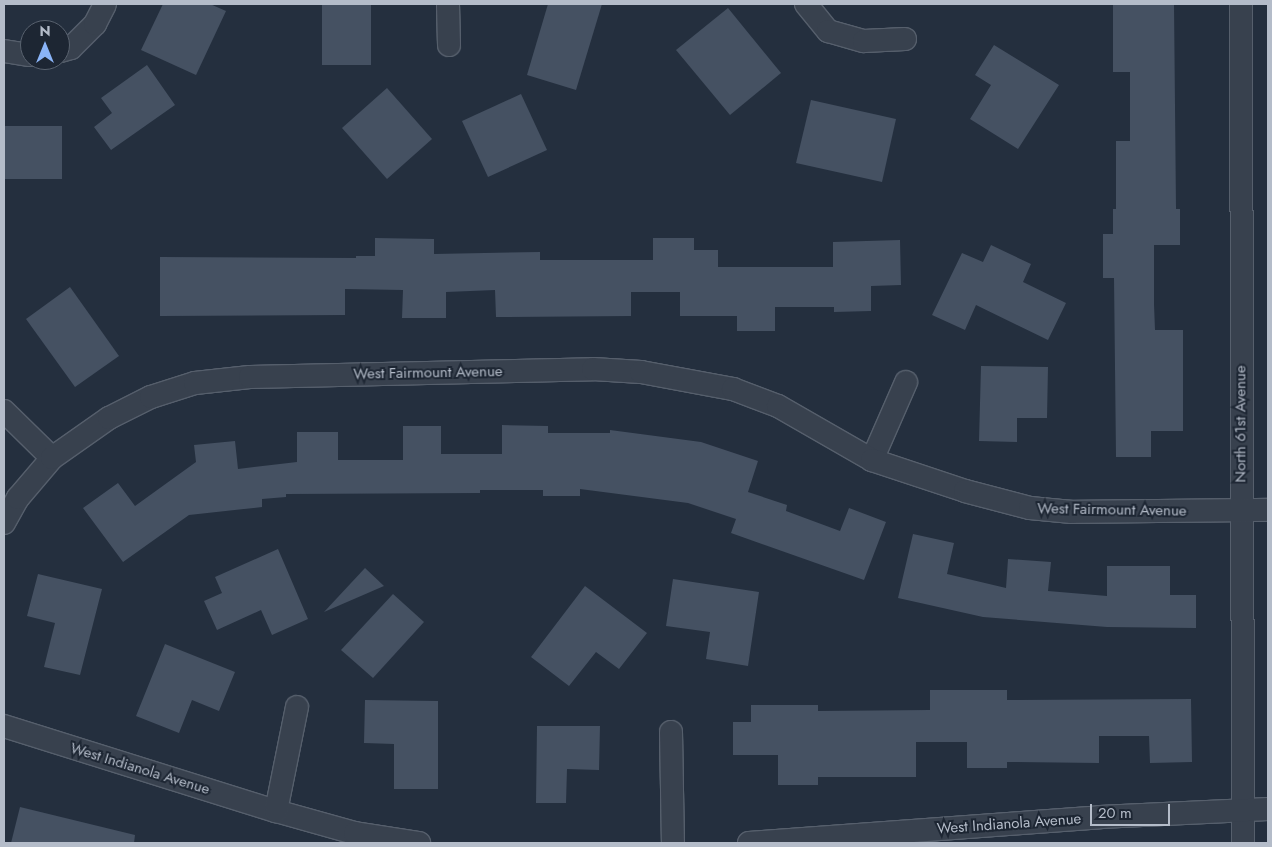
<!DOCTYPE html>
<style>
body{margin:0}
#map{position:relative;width:1272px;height:847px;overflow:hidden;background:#242f3e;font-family:Jost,sans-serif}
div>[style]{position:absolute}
.building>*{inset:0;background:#455162}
.roads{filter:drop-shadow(1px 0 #565f6c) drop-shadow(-1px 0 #565f6c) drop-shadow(0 1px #565f6c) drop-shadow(0 -1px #565f6c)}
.street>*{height:22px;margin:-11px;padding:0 11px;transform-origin:11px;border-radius:11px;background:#38414e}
span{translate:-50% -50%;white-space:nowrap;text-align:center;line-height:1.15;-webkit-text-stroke:4px #1d2633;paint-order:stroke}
.street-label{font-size:15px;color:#b4bcc9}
.frame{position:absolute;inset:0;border:5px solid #b4bcc9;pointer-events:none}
.north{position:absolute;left:20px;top:20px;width:50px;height:50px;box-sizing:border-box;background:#1d2633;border:1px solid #59626f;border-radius:50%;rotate:0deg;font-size:14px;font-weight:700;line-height:20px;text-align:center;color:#b4bcc9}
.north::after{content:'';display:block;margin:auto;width:18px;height:22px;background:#8ab4f8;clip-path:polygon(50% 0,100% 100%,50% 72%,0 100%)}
.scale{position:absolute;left:1090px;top:804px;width:80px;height:22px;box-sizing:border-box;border:2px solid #b4bcc9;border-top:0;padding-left:6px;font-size:15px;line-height:18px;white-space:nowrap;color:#b4bcc9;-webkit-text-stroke:4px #1d2633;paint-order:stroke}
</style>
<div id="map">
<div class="building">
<i style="clip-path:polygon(163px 4px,210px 4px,226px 11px,196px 75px,141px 50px)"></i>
<i style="clip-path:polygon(322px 4px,371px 4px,371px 65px,322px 65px)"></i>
<i style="clip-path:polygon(548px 4px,602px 4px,576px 90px,527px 75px)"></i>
<i style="clip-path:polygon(1113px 4px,1174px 4px,1176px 209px,1180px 209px,1180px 245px,1154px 245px,1154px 304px,1155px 330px,1183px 330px,1183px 431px,1151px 431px,1151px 457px,1116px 457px,1114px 278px,1103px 278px,1103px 234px,1113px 234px,1113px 209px,1116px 209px,1116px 141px,1130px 141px,1130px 72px,1113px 72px)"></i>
<i style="clip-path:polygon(728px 8px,781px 73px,730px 115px,676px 50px)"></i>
<i style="clip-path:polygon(994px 45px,1059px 85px,1018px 149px,970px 119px,991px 85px,975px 75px)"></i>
<i style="clip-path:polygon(147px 65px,175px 105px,111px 150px,94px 127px,112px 113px,101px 98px)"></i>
<i style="clip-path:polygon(387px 88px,432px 139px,387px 179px,342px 128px)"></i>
<i style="clip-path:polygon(521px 94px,547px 150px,488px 177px,462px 121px)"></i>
<i style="clip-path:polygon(811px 100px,896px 119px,882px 182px,796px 163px)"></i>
<i style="clip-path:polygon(4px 126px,62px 126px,62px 179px,4px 179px)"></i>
<i style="clip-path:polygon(375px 238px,434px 239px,434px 254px,540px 252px,540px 260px,653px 260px,653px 238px,694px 238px,694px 250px,718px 250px,718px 267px,833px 267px,833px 242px,900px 240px,901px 285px,871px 286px,871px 311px,834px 312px,834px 307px,775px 307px,775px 331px,737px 331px,737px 316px,680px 316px,680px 292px,631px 292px,631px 316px,496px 317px,495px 290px,446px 292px,446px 318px,402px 318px,403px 290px,345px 289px,345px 315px,160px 316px,160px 257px,356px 258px,356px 256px,375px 256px)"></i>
<i style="clip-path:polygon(991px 245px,1031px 264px,1023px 282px,1066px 303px,1048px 340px,976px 305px,965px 330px,932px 315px,962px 253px,983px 262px)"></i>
<i style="clip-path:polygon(70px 287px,119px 356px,75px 387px,26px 319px)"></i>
<i style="clip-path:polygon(981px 366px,1048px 367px,1047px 418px,1017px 418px,1017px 442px,979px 441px)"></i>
<i style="clip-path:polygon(502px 425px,548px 426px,548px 433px,610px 433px,610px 430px,701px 442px,758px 461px,748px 492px,787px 505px,786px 511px,840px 531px,849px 508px,886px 522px,864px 580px,731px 533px,736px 519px,688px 503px,580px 489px,580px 496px,543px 496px,543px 490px,480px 490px,480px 493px,286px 494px,286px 497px,262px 499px,262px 507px,189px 515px,123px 562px,83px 508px,118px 483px,135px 506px,196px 462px,194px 445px,235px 441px,238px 469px,297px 462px,297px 432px,338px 432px,338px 460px,403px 460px,403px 426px,441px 426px,441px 454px,502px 454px)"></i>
<i style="clip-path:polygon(913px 534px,954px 543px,947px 574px,1006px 588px,1008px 559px,1051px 562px,1048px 591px,1107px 596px,1107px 566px,1170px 566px,1170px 595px,1196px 595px,1196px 628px,1107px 627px,983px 617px,898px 598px)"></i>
<i style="clip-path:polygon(278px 549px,308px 619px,272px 635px,261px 610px,217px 630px,204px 601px,222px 593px,215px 577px)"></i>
<i style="clip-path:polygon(365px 568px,384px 586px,324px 612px)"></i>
<i style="clip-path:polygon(38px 574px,102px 589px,80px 675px,44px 667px,55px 623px,27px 616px)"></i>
<i style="clip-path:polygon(673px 579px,759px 592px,748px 666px,706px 659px,710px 632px,666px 626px)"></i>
<i style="clip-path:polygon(585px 586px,647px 633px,619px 669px,596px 652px,569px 686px,531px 657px)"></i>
<i style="clip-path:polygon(393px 594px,424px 622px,373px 678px,341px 650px)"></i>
<i style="clip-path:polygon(165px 644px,235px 672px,219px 711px,192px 700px,179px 733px,136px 716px)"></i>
<i style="clip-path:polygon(930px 690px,1007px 690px,1007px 700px,1191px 699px,1192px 762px,1150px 763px,1149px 736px,1099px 736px,1099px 763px,1007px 762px,1007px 768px,967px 768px,967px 742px,916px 742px,916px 777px,818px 777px,818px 785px,778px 785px,778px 755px,733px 755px,733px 722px,751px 722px,751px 705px,818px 705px,818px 711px,930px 710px)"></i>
<i style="clip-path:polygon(365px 700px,438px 701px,438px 789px,394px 789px,394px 744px,364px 743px)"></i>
<i style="clip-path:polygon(537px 726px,600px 726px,599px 770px,567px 769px,566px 803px,536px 803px)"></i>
<i style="clip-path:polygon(20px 807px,135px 835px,134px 843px,11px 843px)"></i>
</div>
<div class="roads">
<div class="street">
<i style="left:448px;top:4px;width:41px;rotate:88.6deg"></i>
<i style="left:806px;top:4px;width:35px;rotate:51deg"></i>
<i style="left:828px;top:31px;width:37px;rotate:16deg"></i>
<i style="left:864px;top:41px;width:41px;rotate:-2.8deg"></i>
<i style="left:1241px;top:4px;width:839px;rotate:89.86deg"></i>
<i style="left:4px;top:51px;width:26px;rotate:9deg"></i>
<i style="left:60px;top:51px;width:11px;rotate:-15deg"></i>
<i style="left:71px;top:48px;width:34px;rotate:-45deg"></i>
<i style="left:95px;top:24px;width:22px;rotate:-63deg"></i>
<i style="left:4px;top:411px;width:67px;rotate:44.4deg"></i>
<i style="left:872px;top:460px;width:85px;rotate:-66.4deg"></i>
<i style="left:4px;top:523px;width:29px;rotate:-61deg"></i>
<i style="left:18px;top:498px;width:52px;rotate:-49.6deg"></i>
<i style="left:52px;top:458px;width:70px;rotate:-35.1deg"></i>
<i style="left:109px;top:418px;width:47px;rotate:-26.6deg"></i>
<i style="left:151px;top:397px;width:46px;rotate:-17.7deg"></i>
<i style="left:195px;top:383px;width:55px;rotate:-6.2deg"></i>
<i style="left:250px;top:377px;width:343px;rotate:-1.3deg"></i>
<i style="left:593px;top:369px;width:48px;rotate:3.6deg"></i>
<i style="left:641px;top:372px;width:94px;rotate:10.5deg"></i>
<i style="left:733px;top:389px;width:48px;rotate:20.7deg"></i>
<i style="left:778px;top:406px;width:108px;rotate:29.9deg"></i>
<i style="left:872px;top:460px;width:98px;rotate:18.4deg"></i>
<i style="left:965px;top:491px;width:67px;rotate:14.7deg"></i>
<i style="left:1030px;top:508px;width:42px;rotate:5.4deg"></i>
<i style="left:1072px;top:512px;width:196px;rotate:-0.6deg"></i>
<i style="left:4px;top:726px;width:285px;rotate:17.4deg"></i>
<i style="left:276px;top:811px;width:82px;rotate:15.6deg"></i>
<i style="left:355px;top:833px;width:65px;rotate:8.9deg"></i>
<i style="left:671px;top:732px;width:111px;rotate:89deg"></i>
<i style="left:276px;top:811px;width:106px;rotate:-78.6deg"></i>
<i style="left:749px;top:843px;width:352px;rotate:-4.2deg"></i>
<i style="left:1100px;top:817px;width:168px;rotate:-2.7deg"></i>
</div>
</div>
<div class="street-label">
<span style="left:428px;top:373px;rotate:-1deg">West Fairmount Avenue</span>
<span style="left:1241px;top:424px;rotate:-90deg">North 61st Avenue</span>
<span style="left:1112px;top:510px;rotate:1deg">West Fairmount Avenue</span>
<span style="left:140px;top:769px;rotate:17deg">West Indianola Avenue</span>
<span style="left:1009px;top:824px;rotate:-4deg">West Indianola Avenue</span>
</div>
<div class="frame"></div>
<div class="north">N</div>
<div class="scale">20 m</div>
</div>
